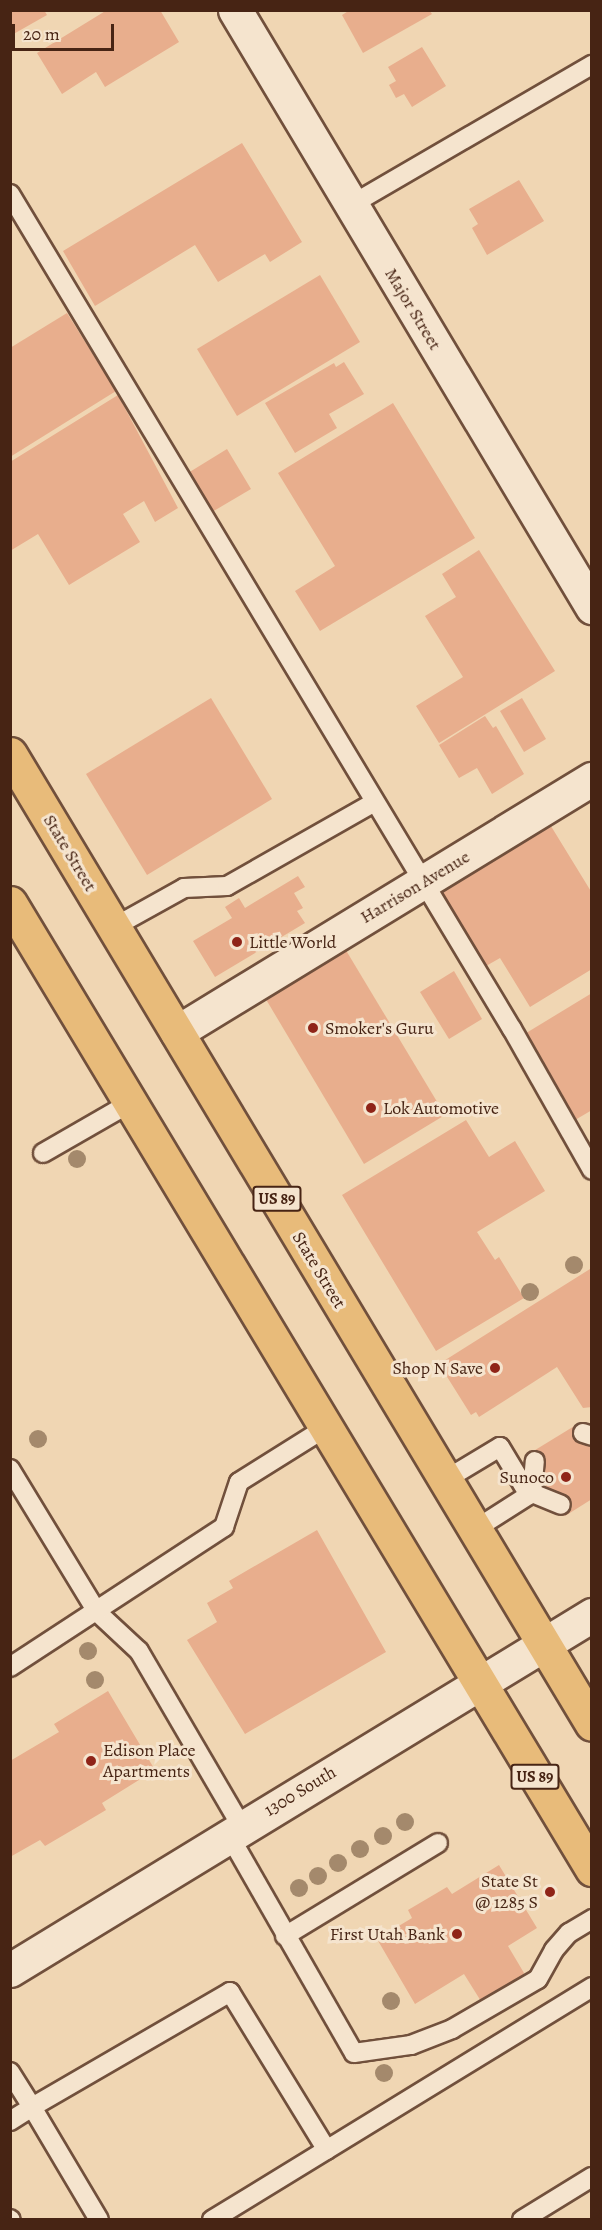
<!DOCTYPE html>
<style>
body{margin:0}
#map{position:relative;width:602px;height:2230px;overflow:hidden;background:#f0d6b3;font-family:Alegreya,serif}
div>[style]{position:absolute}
.building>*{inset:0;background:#e8ae8d}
.roads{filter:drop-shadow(2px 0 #71503c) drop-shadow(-2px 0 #71503c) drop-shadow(0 2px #71503c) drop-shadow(0 -2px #71503c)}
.lane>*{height:18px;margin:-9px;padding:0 9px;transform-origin:9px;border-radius:9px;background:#f5e4ce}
.street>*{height:33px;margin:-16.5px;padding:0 16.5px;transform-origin:16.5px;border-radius:16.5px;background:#f5e4ce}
.secondary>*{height:33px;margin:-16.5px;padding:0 16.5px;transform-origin:16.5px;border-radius:16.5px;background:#f5e4ce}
.primary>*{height:33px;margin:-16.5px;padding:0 16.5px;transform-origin:16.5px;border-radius:16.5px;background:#e8bb7a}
.trees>*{width:18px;height:18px;margin:-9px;border-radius:50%;background:#a4896c}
.dots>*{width:16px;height:16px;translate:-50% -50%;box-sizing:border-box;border:3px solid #f5e4ce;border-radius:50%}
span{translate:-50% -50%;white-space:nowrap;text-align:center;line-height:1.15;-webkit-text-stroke:6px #f5e4ce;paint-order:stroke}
.shield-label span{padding:2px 4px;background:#f5e4ce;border:2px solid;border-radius:4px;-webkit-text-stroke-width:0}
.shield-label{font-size:16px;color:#472414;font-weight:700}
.street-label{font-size:18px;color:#472414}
.poi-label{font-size:18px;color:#472414}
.left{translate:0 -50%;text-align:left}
.right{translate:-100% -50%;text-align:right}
.frame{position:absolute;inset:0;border:12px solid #472414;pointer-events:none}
.scale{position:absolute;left:12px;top:24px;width:102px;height:27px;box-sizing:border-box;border:3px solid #472414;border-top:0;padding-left:8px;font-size:18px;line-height:21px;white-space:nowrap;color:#472414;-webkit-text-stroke:4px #f5e4ce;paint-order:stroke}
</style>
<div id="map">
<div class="building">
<i style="clip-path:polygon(10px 10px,44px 10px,47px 15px,10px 36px)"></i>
<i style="clip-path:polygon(107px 10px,160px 10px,179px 42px,105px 87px,96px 72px,62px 94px,37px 53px)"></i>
<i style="clip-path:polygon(350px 10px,429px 10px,432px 14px,363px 53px,342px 15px)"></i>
<i style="clip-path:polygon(422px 47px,446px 86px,412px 107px,404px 94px,396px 98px,389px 85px,396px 81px,388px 67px)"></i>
<i style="clip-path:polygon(242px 143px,302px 242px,270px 262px,265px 254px,218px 282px,195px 245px,95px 306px,63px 251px)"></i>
<i style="clip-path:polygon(519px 180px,544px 221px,487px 255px,472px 228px,478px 224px,469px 209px)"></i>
<i style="clip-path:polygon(320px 275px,360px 342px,237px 416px,197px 349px)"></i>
<i style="clip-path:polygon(67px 313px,116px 391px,10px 457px,10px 348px)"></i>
<i style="clip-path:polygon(344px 362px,364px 394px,329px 414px,337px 428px,295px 453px,265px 403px,334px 363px,336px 367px)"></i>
<i style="clip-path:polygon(118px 395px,178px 508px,155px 522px,144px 501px,123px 514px,140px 542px,69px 585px,38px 534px,10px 551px,10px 462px)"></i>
<i style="clip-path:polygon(393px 403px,475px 538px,320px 631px,295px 591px,335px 566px,278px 473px)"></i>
<i style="clip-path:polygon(227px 449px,251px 489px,212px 512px,188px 473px)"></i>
<i style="clip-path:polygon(479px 550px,555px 671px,439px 743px,416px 706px,463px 677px,425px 616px,456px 597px,442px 574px)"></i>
<i style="clip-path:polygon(211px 698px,272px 799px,147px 875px,86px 774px)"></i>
<i style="clip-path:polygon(522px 698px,546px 739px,524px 752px,500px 711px)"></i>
<i style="clip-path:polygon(485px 716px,493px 728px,496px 726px,524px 774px,492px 794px,477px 768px,459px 778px,439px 745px)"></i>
<i style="clip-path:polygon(546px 818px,592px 893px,592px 969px,530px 1007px,500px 958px,479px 970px,429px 889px)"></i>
<i style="clip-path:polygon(298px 876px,305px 887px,294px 893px,303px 908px,297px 911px,305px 923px,215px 977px,193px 941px,232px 918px,225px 907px,239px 898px,245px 908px)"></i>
<i style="clip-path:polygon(344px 947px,445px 1115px,364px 1164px,264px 996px)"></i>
<i style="clip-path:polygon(454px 971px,482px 1019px,449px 1039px,420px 992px)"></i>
<i style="clip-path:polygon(592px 993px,592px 1110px,570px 1123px,518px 1038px)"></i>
<i style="clip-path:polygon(466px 1120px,489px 1157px,515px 1141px,545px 1191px,477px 1232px,495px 1260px,499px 1257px,524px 1298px,436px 1351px,342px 1195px)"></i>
<i style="clip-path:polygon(590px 1269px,592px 1407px,583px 1408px,557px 1367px,479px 1417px,476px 1412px,471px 1415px,439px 1364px)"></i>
<i style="clip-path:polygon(576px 1425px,592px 1450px,592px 1499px,565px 1516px,527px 1455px)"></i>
<i style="clip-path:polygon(317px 1530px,386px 1652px,245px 1734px,187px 1640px,217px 1622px,207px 1603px,233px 1588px,229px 1581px)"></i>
<i style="clip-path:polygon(108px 1691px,155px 1770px,102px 1803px,106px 1810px,74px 1829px,45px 1846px,40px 1840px,10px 1857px,10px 1761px,59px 1732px,54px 1724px)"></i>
<i style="clip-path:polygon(499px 1865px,537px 1928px,508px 1946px,524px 1973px,521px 1984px,484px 2006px,464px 1974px,415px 2004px,377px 1939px,412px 1918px,408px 1910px,447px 1887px,452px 1894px)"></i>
</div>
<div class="roads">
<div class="lane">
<i style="left:10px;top:194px;width:974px;rotate:58.99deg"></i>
<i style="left:512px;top:1029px;width:162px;rotate:60.4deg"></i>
<i style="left:351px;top:205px;width:279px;rotate:-30.2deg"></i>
<i style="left:114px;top:927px;width:80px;rotate:-29.1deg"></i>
<i style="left:184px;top:888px;width:43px;rotate:-2.7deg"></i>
<i style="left:227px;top:886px;width:168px;rotate:-29.6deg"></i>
<i style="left:43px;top:1153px;width:100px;rotate:-29.9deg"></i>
<i style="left:583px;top:1433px;width:9px;rotate:18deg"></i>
<i style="left:10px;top:1469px;width:167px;rotate:58.7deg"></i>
<i style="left:97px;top:1612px;width:57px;rotate:42.9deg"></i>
<i style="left:139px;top:1651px;width:204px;rotate:59.7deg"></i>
<i style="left:445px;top:1480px;width:64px;rotate:-31deg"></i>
<i style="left:500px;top:1447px;width:56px;rotate:58.9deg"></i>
<i style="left:532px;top:1493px;width:32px;rotate:-85deg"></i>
<i style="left:474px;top:1530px;width:69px;rotate:-32.5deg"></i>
<i style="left:532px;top:1493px;width:31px;rotate:22deg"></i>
<i style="left:10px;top:1667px;width:256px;rotate:-33.2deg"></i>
<i style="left:224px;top:1527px;width:47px;rotate:-71.6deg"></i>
<i style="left:239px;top:1482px;width:102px;rotate:-32.1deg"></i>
<i style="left:229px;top:1835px;width:251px;rotate:60.2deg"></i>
<i style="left:354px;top:2053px;width:58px;rotate:-8deg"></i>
<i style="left:411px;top:2045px;width:44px;rotate:-21.3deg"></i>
<i style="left:452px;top:2029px;width:99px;rotate:-30.2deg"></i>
<i style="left:538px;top:1979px;width:33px;rotate:-61deg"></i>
<i style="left:554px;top:1950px;width:23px;rotate:-49deg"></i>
<i style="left:569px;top:1933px;width:27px;rotate:-31deg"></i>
<i style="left:285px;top:1936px;width:179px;rotate:-31.3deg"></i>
<i style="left:10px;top:2072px;width:41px;rotate:57.8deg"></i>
<i style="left:32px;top:2107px;width:229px;rotate:-30.1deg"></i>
<i style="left:230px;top:1992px;width:185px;rotate:58.5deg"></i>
<i style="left:10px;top:2121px;width:26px;rotate:-32deg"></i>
<i style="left:32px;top:2107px;width:131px;rotate:59.3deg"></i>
<i style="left:10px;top:2219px;width:1px;rotate:45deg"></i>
<i style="left:212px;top:2220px;width:446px;rotate:-31.5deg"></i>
<i style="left:522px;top:2220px;width:82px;rotate:-31.6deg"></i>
</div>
<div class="street">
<i style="left:235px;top:10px;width:696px;rotate:59.12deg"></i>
<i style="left:177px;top:1032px;width:486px;rotate:-31.4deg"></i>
</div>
<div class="secondary">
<i style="left:10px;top:1970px;width:682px;rotate:-31.38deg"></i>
</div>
<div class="primary">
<i style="left:10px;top:754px;width:1131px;rotate:59.04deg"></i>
<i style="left:10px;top:903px;width:1128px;rotate:58.93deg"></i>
</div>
</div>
<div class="trees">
<i style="left:77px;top:1159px"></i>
<i style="left:574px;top:1265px"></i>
<i style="left:530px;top:1292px"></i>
<i style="left:38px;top:1439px"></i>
<i style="left:88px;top:1651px"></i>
<i style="left:95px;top:1680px"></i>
<i style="left:405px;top:1822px"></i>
<i style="left:383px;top:1836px"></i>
<i style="left:360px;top:1849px"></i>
<i style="left:338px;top:1863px"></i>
<i style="left:318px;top:1876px"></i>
<i style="left:299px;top:1888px"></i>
<i style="left:391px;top:2001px"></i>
<i style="left:384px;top:2073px"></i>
</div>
<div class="dots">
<i style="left:237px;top:942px;background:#8f2418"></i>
<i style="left:313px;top:1028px;background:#8f2418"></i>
<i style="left:371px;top:1108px;background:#8f2418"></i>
<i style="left:495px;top:1368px;background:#8f2418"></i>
<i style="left:566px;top:1477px;background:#8f2418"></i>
<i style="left:91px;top:1761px;background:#8f2418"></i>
<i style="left:550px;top:1892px;background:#8f2418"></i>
<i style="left:457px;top:1934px;background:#8f2418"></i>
</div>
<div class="shield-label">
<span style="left:277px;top:1199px">US 89</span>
<span style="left:535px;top:1777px">US 89</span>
</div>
<div class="street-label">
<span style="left:413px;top:309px;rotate:59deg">Major Street</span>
<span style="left:70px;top:853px;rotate:59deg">State Street</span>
<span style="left:415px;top:887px;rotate:-31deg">Harrison Avenue</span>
<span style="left:319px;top:1270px;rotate:59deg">State Street</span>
<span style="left:300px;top:1791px;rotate:-31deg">1300 South</span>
</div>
<div class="poi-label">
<span class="left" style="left:249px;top:942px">Little World</span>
<span class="left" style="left:325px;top:1028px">Smoker's Guru</span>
<span class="left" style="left:383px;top:1108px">Lok Automotive</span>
<span class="right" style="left:483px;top:1368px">Shop N Save</span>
<span class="right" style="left:554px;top:1477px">Sunoco</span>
<span class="left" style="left:103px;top:1761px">Edison Place<br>Apartments</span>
<span class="right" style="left:538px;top:1892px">State St<br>@ 1285 S</span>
<span class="right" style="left:445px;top:1934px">First Utah Bank</span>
</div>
<div class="frame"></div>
<div class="scale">20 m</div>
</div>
